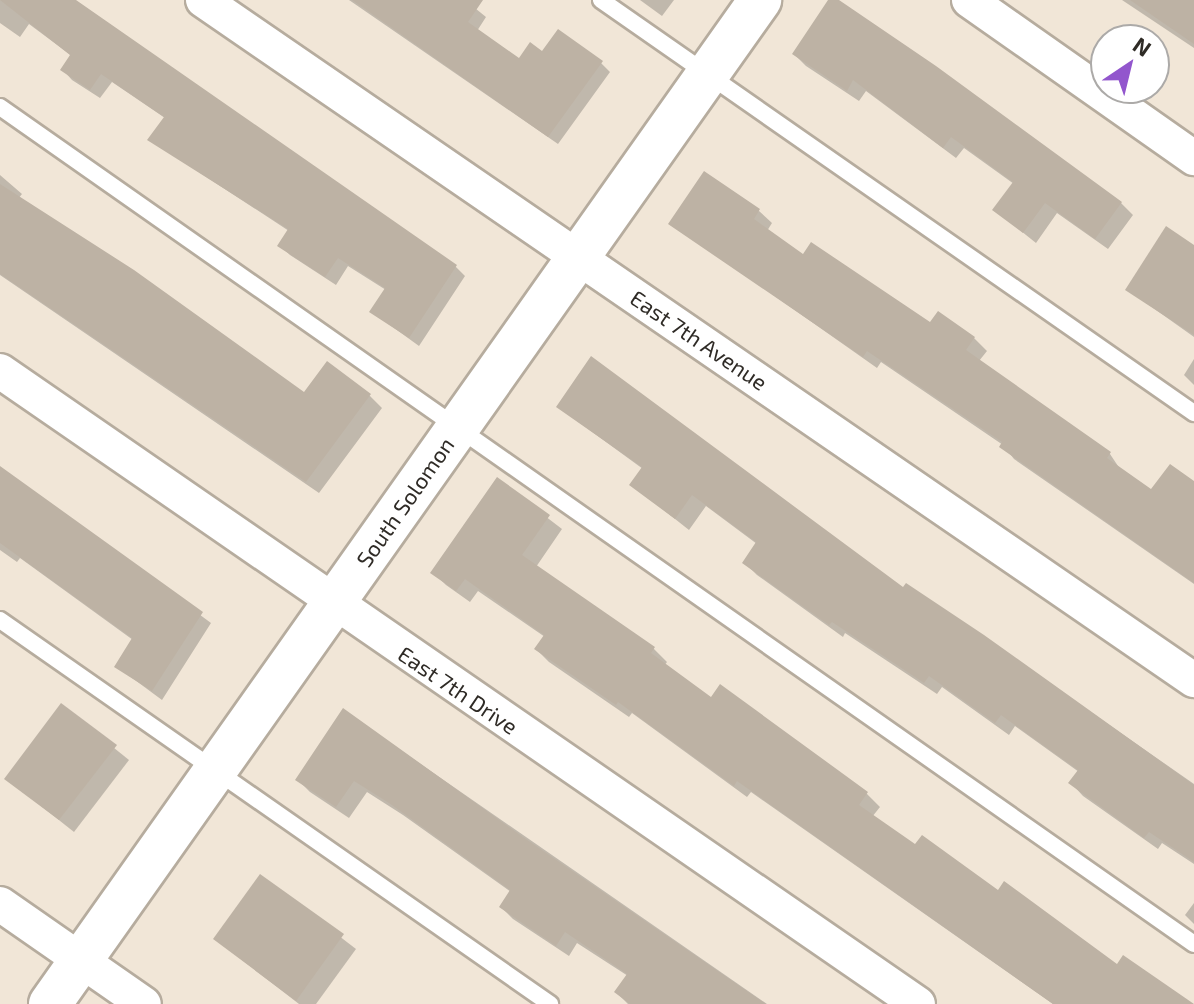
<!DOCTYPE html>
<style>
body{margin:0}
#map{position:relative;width:1194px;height:1004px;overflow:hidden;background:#f1e6d7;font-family:"Exo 2",sans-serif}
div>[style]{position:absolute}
.shadow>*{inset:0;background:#0003}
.building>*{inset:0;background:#bdb2a4}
.roads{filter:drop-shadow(2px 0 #b6ac9e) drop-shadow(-2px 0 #b6ac9e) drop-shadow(0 2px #b6ac9e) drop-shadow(0 -2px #b6ac9e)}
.service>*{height:16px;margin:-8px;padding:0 8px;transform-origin:8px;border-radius:8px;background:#fff}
.minor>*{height:34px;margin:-17px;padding:0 17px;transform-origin:17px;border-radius:17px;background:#fff}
.tertiary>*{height:42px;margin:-21px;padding:0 21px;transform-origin:21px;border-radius:21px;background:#fff}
span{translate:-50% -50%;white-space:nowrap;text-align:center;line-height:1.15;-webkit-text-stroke:6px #fff;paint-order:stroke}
.street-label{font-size:22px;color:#2f2b26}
.north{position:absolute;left:1090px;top:24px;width:80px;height:80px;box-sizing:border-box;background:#fff;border:2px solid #acaaa8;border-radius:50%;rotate:35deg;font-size:22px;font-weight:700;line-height:32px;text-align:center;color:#2f2b26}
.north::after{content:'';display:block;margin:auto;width:28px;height:36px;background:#9256cd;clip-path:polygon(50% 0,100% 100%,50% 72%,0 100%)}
</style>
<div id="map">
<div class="shadow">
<i style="clip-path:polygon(0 0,75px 0,455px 266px,465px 276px,419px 346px,372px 312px,386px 290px,348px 266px,336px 285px,290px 255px,280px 245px,289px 231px,150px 140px,165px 118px,112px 82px,100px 98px,72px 80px,63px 70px,72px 56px,29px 24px,20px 37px,0 23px)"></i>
<i style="clip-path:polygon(349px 0,465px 0,486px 17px,477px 31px,520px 61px,542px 53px,601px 63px,610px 72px,558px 144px)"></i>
<i style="clip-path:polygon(640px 0,674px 0,662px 16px)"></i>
<i style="clip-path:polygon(830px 0,1121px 203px,1133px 215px,1108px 249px,1057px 213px,1036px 243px,995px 210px,1014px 184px,964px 148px,956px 158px,866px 91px,859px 101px,806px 66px,794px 54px)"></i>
<i style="clip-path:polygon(1122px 0,1194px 0,1194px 48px)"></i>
<i style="clip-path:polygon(0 175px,22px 194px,18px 199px,304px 395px,327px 364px,370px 396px,382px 408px,319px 493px,0 275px)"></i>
<i style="clip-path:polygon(759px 211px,772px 223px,767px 231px,804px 257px,931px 325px,974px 338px,987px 351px,979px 361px,1110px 454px,1120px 469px,1152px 492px,1194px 484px,1194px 584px,1014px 459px,1003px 445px,881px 362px,877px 368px,671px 223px)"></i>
<i style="clip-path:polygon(1194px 248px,1194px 337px,1128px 290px)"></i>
<i style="clip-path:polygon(1194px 359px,1194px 385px,1184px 375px)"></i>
<i style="clip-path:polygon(558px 407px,983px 637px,1194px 784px,1194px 864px,1162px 843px,1158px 849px,1083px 796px,1071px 783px,1079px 772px,1015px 726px,1009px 735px,942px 687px,937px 694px,845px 633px,843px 637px,757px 575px,744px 562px,757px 544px,706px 506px,689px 530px,632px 485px,643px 469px)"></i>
<i style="clip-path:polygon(0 467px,211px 623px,162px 700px,116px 666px,133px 640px,20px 558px,17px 562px,0 550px)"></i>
<i style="clip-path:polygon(498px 480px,562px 529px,536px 567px,654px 649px,667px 662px,664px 666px,711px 700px,721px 687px,867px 794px,880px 807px,872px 817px,915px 847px,1118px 967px,1193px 1004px,1053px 1004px,751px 792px,747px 797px,632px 713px,629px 717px,549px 662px,536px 649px,545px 637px,478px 591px,470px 602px,446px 585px,433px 572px)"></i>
<i style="clip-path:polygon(62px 706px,129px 760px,74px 832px,7px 779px)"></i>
<i style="clip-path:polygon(344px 711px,767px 1004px,628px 1004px,616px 992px,628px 976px,577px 943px,569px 956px,513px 919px,501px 907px,511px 892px,403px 815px,367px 792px,349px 818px,310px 792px,298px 780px)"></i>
<i style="clip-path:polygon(261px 876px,356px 949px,316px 1004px,299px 1004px,215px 939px)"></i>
<i style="clip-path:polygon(1194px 903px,1194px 924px,1185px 915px)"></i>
</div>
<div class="building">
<i style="clip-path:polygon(0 0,76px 0,457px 265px,409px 338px,369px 312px,385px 288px,338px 258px,325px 277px,277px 246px,288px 229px,147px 140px,164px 117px,101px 74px,90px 90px,60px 70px,70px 55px)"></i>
<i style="clip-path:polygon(352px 0,483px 0,468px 22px,519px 58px,530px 42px,542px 51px,558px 29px,603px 61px,548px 137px)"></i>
<i style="clip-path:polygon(828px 0,839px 0,936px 66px,1122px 202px,1095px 239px,1045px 203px,1023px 233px,992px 210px,1013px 182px,951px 137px,943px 148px,853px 80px,847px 91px,792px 54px)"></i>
<i style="clip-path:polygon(1130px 0,1194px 0,1194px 44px)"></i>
<i style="clip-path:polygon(704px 171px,760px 209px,754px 219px,803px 254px,811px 242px,930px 322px,938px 311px,975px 337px,966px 350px,1111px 452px,1107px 458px,1151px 489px,1170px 464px,1194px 481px,1194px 583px,999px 447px,1002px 442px,867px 351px,863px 357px,668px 224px)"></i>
<i style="clip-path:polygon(0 184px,134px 270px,304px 392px,327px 361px,371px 394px,306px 482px,0 274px)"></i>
<i style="clip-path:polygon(1166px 226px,1194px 245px,1194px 335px,1125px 290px)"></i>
<i style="clip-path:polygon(591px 356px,903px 587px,906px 583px,984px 635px,1194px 785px,1194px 862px,1149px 832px,1144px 838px,1068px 783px,1078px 770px,1001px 715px,995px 723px,929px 676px,924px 683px,832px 622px,829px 625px,742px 563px,756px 542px,692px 495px,675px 519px,629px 485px,642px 467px,556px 407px)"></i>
<i style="clip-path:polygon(0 466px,203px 612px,152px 691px,114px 667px,132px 638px,0 543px)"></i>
<i style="clip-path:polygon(497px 477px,550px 515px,522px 555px,655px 647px,651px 653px,711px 697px,720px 684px,868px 792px,859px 805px,915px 844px,922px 835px,998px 890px,1004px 881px,1117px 964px,1123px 955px,1194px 1004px,1053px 1004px,737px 781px,734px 786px,618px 702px,616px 705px,534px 649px,544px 635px,465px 579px,456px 591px,430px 573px)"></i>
<i style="clip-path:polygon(61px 703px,117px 745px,59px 820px,4px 779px)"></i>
<i style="clip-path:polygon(343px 708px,523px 837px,766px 1004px,630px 1004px,614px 992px,627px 974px,565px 932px,556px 946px,499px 907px,510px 890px,389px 803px,354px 781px,336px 807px,295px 780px)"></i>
<i style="clip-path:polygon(260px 874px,344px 934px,296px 1001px,213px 939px)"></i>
</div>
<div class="roads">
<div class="service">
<i style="left:601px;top:0;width:723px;rotate:34.86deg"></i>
<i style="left:0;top:107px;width:1458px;rotate:35.03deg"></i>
<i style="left:0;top:620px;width:671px;rotate:34.92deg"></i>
</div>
<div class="minor">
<i style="left:203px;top:0;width:1202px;rotate:34.46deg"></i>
<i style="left:969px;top:0;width:275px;rotate:35.1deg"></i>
<i style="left:0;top:371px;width:1115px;rotate:34.59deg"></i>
<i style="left:0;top:904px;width:175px;rotate:34.8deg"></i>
</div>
<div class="tertiary">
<i style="left:50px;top:1004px;width:1230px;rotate:-54.73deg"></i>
</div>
</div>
<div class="street-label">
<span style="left:699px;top:340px;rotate:34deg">East 7th Avenue</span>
<span style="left:405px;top:502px;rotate:-55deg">South Solomon</span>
<span style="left:458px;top:690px;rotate:34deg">East 7th Drive</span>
</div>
<div class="north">N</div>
</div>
